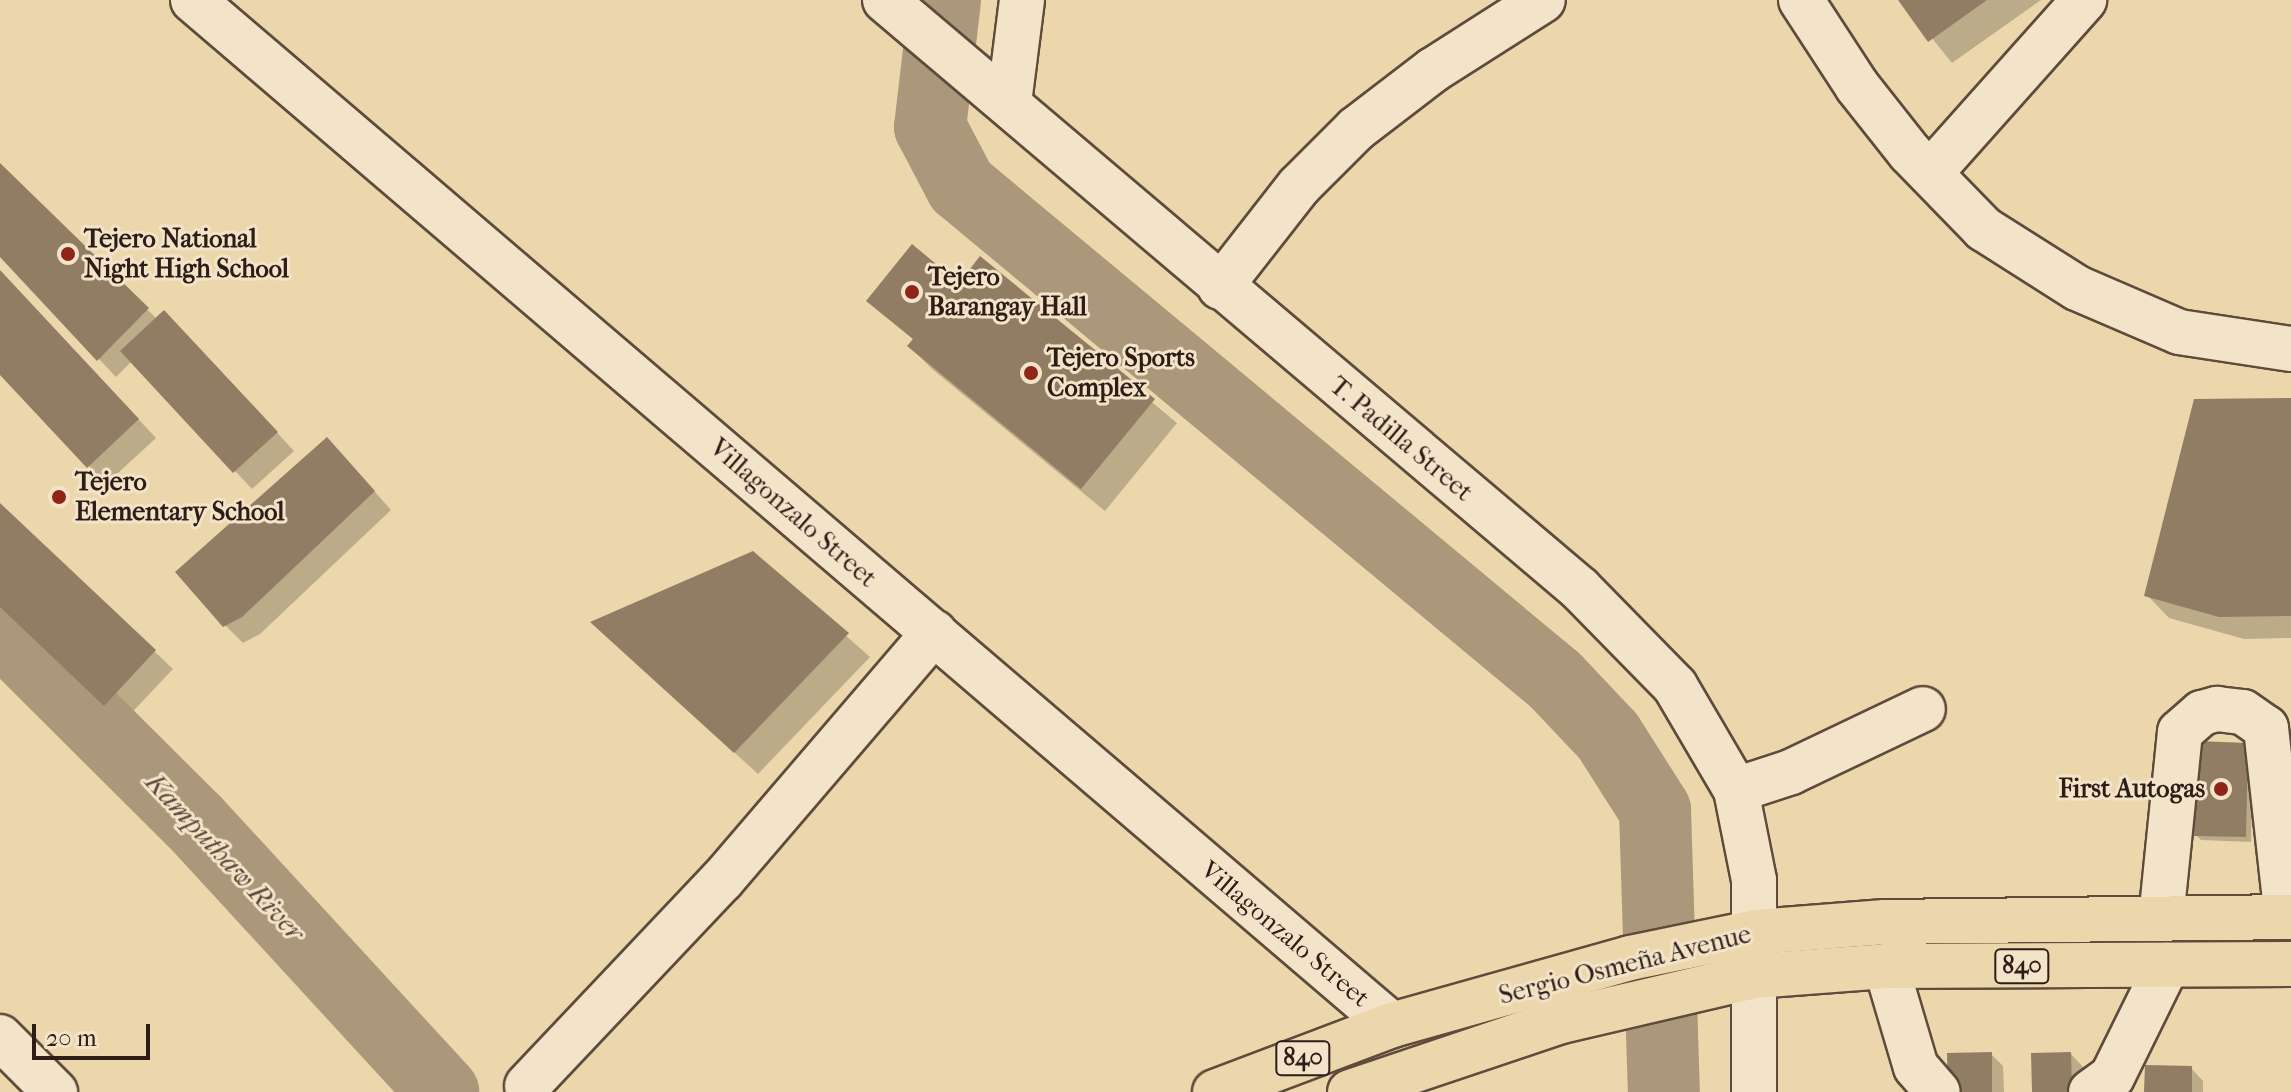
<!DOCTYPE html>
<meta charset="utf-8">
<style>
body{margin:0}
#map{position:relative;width:2291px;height:1092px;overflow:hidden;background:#ecd6ac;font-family:"IM FELL French Canon",serif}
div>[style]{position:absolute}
.shadow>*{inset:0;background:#0003}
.river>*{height:72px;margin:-36px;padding:0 36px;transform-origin:36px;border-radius:36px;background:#ab9779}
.building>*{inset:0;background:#917d64}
.roads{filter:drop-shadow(2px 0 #5e4b3c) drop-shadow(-2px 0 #5e4b3c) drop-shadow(0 2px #5e4b3c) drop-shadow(0 -2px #5e4b3c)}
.minor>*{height:44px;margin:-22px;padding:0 22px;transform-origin:22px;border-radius:22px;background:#f3e4c9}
.highway>*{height:44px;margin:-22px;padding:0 22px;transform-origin:22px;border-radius:22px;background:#ecd6ac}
.dots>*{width:22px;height:22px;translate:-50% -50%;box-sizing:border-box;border:4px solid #f3e4c9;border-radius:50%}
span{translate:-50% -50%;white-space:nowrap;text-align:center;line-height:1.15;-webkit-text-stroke:6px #f3e4c9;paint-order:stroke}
.shield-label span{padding:2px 6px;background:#f3e4c9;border:2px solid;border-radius:6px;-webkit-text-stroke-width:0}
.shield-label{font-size:24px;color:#2e1d17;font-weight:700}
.poi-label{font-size:26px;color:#2e1d17;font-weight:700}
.left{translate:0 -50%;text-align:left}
.right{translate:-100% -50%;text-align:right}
.street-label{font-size:26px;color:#2e1d17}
.water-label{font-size:28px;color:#5a4839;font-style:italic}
.scale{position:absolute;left:32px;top:1024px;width:118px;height:36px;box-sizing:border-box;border:4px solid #2e1d17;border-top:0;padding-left:10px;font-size:24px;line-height:28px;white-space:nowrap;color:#2e1d17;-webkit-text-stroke:6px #f3e4c9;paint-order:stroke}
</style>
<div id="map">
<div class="shadow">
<i style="clip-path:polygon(1901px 0,2041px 0,1952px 63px)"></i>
<i style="clip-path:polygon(0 166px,157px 319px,182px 330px,294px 451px,252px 489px,132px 361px,116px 377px,0 254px)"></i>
<i style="clip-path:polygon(980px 259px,1177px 423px,1105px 511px,932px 369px,909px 346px,914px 340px,869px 301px,959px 286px)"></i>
<i style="clip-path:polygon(0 271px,156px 438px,106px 484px,0 372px)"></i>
<i style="clip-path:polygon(2291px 400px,2291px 638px,2244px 639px,2169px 618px,2147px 595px)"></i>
<i style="clip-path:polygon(344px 457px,391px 510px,260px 634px,243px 643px,225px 625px)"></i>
<i style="clip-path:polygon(0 505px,173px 669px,123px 722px,0 605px)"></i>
<i style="clip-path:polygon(753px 553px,870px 657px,758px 774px,615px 644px)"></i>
<i style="clip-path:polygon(2253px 750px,2251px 842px,2201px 840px,2196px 835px)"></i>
<i style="clip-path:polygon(1991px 1054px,2003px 1066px,2004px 1092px,1950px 1092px)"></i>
<i style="clip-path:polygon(2071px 1054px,2083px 1067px,2083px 1092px,2034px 1092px)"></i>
<i style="clip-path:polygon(2191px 1068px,2203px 1081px,2203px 1092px,2146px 1092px)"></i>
</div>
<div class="river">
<i style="left:945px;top:0;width:128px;rotate:96.7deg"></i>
<i style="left:930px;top:127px;width:67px;rotate:62.3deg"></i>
<i style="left:961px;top:186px;width:773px;rotate:39.75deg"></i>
<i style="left:1555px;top:680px;width:77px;rotate:46.6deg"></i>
<i style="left:1608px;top:736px;width:88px;rotate:57.6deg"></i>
<i style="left:1655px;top:810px;width:282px;rotate:88.2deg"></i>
<i style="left:0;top:628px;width:275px;rotate:44.9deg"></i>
<i style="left:195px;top:822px;width:367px;rotate:47.4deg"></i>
</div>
<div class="building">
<i style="clip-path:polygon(1898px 0,1987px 0,1928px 42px)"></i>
<i style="clip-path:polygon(0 163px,149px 308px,97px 361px,0 257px)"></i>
<i style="clip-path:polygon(912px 244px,959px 283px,980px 256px,1155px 399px,1081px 489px,907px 346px,913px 339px,866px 301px)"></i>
<i style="clip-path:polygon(0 270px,139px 419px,87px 468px,0 375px)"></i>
<i style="clip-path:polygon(164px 310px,278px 432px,233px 473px,120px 351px)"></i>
<i style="clip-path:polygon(2291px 398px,2291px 616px,2219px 617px,2144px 596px,2194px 399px)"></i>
<i style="clip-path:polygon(327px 437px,375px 491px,242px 617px,223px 627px,175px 572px)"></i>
<i style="clip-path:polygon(0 503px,156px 650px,104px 706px,0 607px)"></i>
<i style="clip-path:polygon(753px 551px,849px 633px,734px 753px,590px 622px)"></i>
<i style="clip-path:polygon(2196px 741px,2248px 743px,2246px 837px,2194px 836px)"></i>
<i style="clip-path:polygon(1992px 1052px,1992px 1092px,1948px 1092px,1947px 1053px)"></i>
<i style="clip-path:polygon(2071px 1052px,2072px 1092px,2032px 1092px,2031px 1053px)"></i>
<i style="clip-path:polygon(2145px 1065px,2192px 1066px,2192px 1092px,2144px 1092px)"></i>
</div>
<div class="roads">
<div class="minor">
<i style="left:193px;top:0;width:1577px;rotate:40.53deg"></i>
<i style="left:885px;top:0;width:911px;rotate:40.28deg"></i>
<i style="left:1580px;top:589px;width:136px;rotate:45.6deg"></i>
<i style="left:1675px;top:686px;width:121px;rotate:59.6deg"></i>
<i style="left:1736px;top:790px;width:92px;rotate:78.7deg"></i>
<i style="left:1754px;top:880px;width:212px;rotate:90deg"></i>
<i style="left:1801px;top:0;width:103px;rotate:56.9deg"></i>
<i style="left:1857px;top:86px;width:85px;rotate:51.7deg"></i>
<i style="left:1910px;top:153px;width:106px;rotate:45.8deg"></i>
<i style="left:1984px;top:229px;width:110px;rotate:32.4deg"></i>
<i style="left:2077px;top:288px;width:111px;rotate:23.3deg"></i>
<i style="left:2179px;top:332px;width:113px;rotate:8.6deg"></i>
<i style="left:1009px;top:103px;width:104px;rotate:-82.8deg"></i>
<i style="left:1930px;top:173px;width:232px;rotate:-48.3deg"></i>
<i style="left:1220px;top:287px;width:128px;rotate:-52deg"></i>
<i style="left:1299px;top:186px;width:81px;rotate:-45deg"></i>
<i style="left:1356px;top:129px;width:97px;rotate:-37.5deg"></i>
<i style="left:1433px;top:70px;width:130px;rotate:-32.5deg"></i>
<i style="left:1736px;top:790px;width:58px;rotate:-18.1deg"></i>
<i style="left:1791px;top:772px;width:146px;rotate:-25.5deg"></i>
<i style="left:2161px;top:919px;width:188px;rotate:-84.2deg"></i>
<i style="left:2180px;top:732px;width:29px;rotate:-41deg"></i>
<i style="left:2202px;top:713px;width:16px;rotate:-15deg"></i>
<i style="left:2217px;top:709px;width:26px;rotate:7deg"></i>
<i style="left:2243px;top:712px;width:28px;rotate:35deg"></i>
<i style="left:2266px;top:728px;width:190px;rotate:83.7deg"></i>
<i style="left:1886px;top:966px;width:105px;rotate:73.5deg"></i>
<i style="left:1916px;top:1067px;width:33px;rotate:49deg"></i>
<i style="left:0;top:1037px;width:78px;rotate:45deg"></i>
<i style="left:527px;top:1086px;width:284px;rotate:-46.6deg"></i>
<i style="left:722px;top:880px;width:326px;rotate:-49.4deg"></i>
<i style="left:2091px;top:1092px;width:26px;rotate:-36deg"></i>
<i style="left:2112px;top:1077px;width:125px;rotate:-63.8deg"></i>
</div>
<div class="highway">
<i style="left:1215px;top:1092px;width:189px;rotate:-20.7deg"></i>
<i style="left:1392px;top:1025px;width:247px;rotate:-15.7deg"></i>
<i style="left:1630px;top:958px;width:130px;rotate:-11.6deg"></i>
<i style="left:1757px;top:932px;width:128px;rotate:-4.5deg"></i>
<i style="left:1885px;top:922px;width:406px;rotate:-0.7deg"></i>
<i style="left:1350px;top:1092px;width:223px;rotate:-18.6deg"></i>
<i style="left:1561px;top:1021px;width:198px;rotate:-13.1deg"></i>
<i style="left:1754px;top:976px;width:132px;rotate:-4.3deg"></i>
<i style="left:1886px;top:966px;width:405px;rotate:-0.3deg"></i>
</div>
</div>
<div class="dots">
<i style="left:68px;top:254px;background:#8f2418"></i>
<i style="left:912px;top:292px;background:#8f2418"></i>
<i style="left:1031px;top:373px;background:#8f2418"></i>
<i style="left:59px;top:497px;background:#8f2418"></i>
<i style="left:2221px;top:789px;background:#8f2418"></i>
</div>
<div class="shield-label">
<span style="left:2022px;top:966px">840</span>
<span style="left:1303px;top:1058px">840</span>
</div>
<div class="poi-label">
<span class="left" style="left:84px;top:254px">Tejero National<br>Night High School</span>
<span class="left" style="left:928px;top:292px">Tejero<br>Barangay Hall</span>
<span class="left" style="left:1047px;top:373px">Tejero Sports<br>Complex</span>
<span class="left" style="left:75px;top:497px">Tejero<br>Elementary School</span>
<span class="right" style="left:2205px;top:789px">First Autogas</span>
</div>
<div class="street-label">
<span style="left:1401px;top:439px;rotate:40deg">T. Padilla Street</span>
<span style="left:793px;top:513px;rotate:41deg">Villagonzalo Street</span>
<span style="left:1285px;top:934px;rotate:40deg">Villagonzalo Street</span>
<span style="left:1625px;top:965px;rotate:-14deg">Sergio Osmeña Avenue</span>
</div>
<div class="water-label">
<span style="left:225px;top:857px;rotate:47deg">Kamputhaw River</span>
</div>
<div class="scale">20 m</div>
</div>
